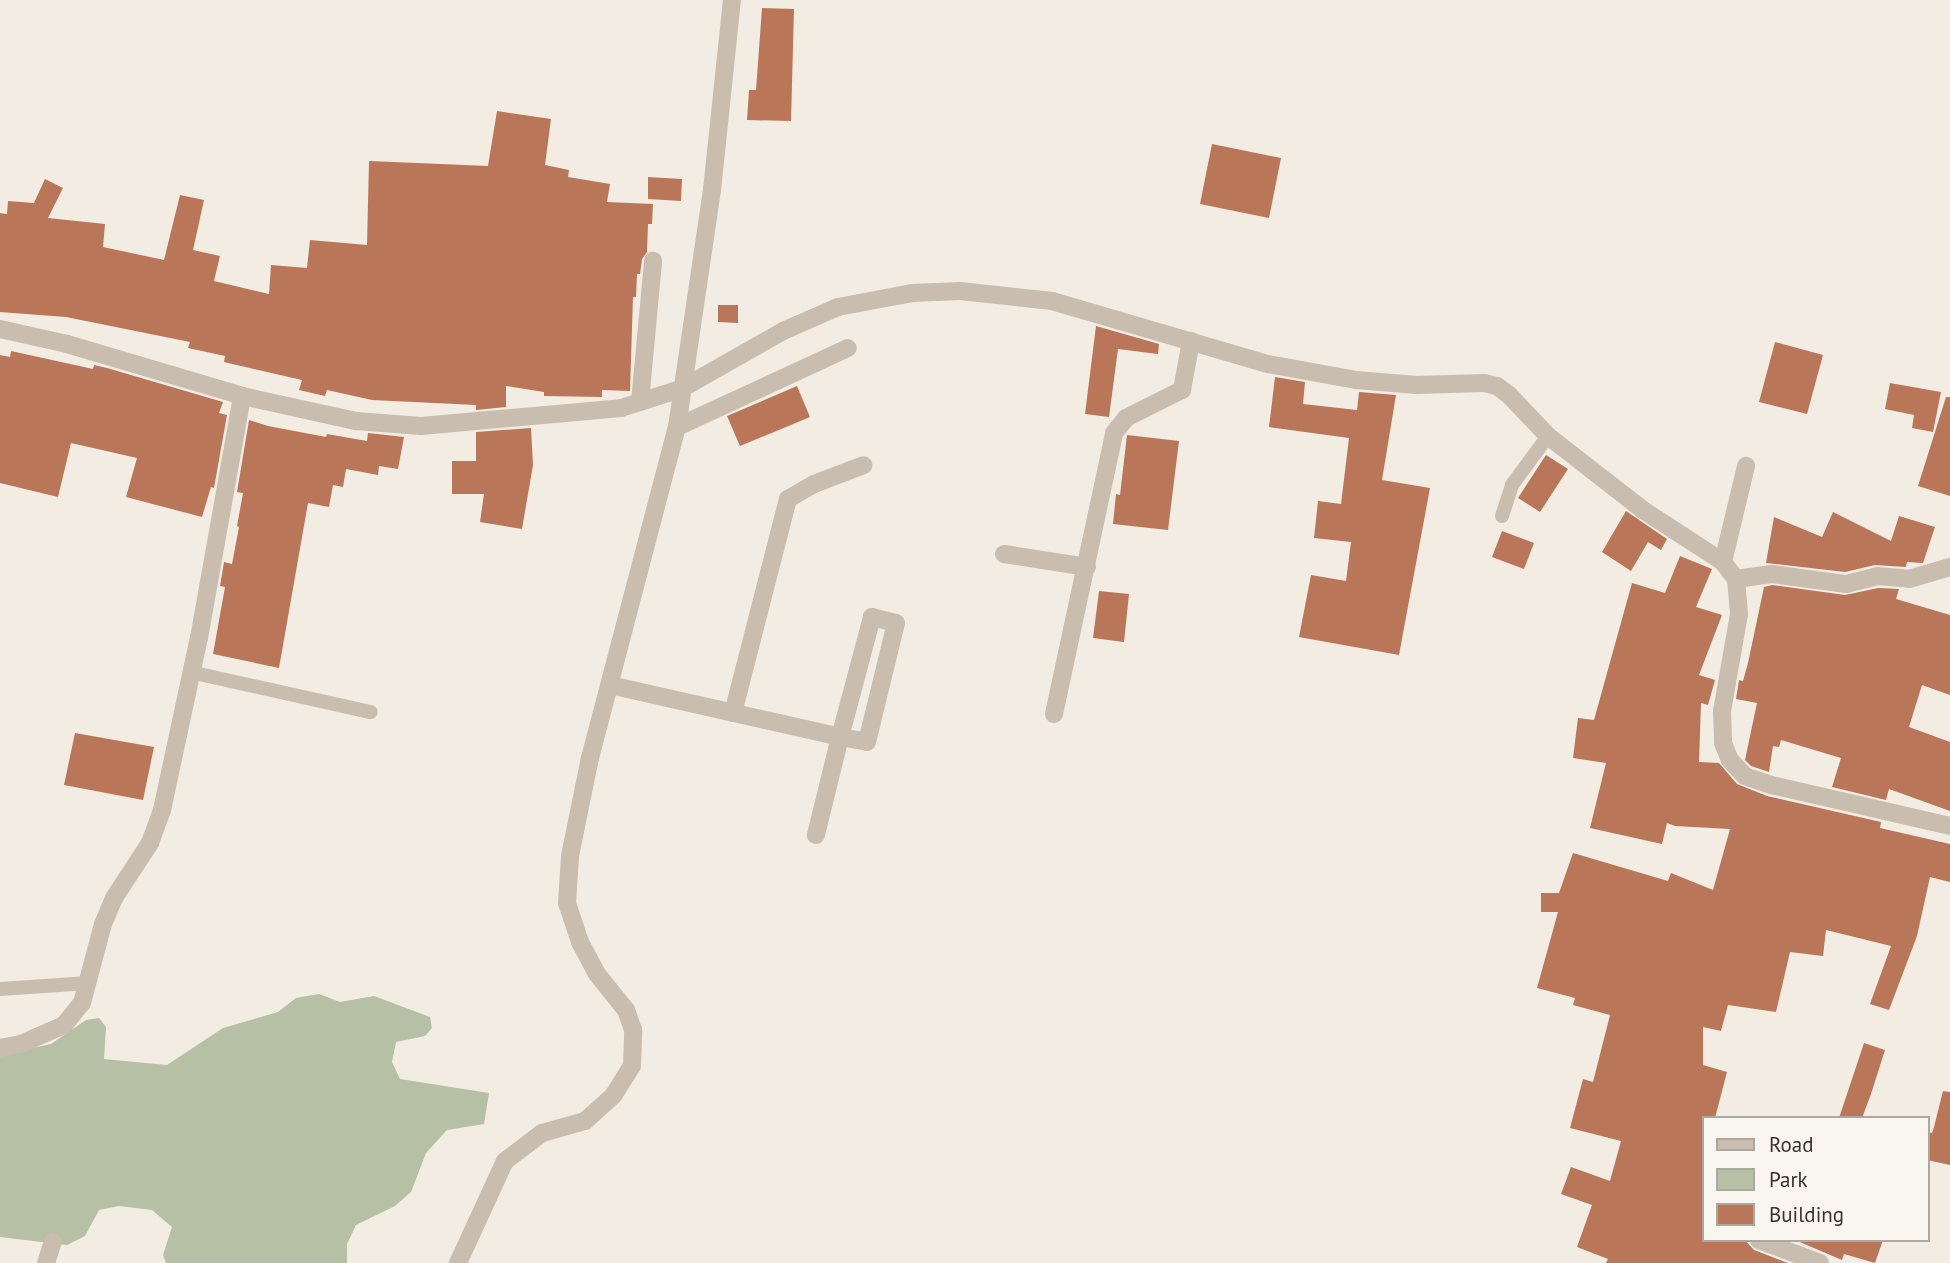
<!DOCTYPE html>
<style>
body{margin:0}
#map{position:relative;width:1950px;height:1263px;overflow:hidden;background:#f2ece3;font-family:"PT Sans",sans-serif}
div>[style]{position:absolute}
.green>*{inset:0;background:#b5c0a4}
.building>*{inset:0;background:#ba7659}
.service>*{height:14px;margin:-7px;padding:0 7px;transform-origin:7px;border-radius:7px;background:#c9bdb0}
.minor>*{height:18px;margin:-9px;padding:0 9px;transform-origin:9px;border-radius:9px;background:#c9bdb0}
.tertiary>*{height:18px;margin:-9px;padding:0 9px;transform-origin:9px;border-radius:9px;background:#c9bdb0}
span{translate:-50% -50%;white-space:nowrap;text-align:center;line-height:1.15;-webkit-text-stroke:5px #f9f5ef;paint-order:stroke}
.legend{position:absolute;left:1702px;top:1116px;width:228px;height:126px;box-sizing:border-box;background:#f9f5ef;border:2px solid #aca7a1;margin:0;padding:9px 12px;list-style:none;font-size:21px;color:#39312d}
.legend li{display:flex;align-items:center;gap:14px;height:35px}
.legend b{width:35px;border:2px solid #aca7a1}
</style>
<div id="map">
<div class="green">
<i style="clip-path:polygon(319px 994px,340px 1002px,374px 996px,430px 1017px,432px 1028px,425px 1036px,396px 1042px,392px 1062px,400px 1079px,489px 1093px,484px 1124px,447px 1130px,426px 1153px,411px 1192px,395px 1206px,356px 1225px,347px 1244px,347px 1263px,166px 1263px,163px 1255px,172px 1227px,152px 1210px,119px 1206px,99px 1210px,85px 1236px,67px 1245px,0 1237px,0 1055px,51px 1044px,86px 1020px,99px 1018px,106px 1027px,104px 1059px,167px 1065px,223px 1028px,278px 1012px,296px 998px)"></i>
</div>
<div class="building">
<i style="clip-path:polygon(762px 8px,794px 9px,791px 121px,747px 120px,749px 90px,756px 90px)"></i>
<i style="clip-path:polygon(497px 111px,551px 119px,545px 165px,569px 170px,568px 177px,610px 184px,607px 202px,653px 204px,652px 224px,648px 224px,647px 252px,642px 259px,640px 274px,637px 274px,636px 297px,633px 297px,630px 391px,602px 390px,602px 397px,544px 396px,544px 392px,506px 386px,506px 407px,476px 410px,476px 405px,372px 400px,327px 390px,325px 396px,299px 390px,302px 380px,224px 362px,225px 356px,188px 348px,190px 342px,66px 317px,0 312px,0 213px,7px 214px,8px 201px,34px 203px,45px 179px,63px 188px,48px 218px,105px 224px,103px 247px,164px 260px,180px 195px,204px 200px,193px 250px,220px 256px,214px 281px,269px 294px,271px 265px,307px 268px,310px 240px,367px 245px,369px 161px,488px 166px)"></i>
<i style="clip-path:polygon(1212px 144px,1281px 158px,1269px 218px,1200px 204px)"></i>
<i style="clip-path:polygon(648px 177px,682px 179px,681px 201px,648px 199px)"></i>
<i style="clip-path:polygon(718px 305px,738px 305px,738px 323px,718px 322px)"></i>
<i style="clip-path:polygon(1096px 326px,1159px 344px,1158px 354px,1118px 349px,1109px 417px,1085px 414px)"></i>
<i style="clip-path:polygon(1775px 342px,1823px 355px,1807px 414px,1759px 402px)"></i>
<i style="clip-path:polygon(11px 351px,93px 369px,94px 365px,107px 368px,223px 402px,219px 413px,227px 415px,214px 488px,211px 487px,202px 517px,126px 497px,137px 458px,71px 443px,58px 497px,0 483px,0 355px,10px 357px)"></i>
<i style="clip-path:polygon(1275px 377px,1305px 382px,1303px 404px,1357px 410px,1359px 392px,1396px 395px,1382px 480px,1430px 488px,1399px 655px,1299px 637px,1311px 575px,1346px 581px,1351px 542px,1314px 538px,1318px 501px,1341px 504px,1349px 438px,1269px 427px)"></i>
<i style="clip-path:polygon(1890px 383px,1941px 392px,1933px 432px,1912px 428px,1914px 415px,1885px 409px)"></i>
<i style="clip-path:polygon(797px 386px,810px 417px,740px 446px,727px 416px)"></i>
<i style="clip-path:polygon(1946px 397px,1950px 397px,1950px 496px,1918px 486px)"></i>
<i style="clip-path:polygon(249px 420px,268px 426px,326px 437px,327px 434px,367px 441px,368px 433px,404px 437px,398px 469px,379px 466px,378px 475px,346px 469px,343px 487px,333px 485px,329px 507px,308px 503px,279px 668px,213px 654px,225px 587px,220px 586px,224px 562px,232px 564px,239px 527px,237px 526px,243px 493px,237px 492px)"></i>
<i style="clip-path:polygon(531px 428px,533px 465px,522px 529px,480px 522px,484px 494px,452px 494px,452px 461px,476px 461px,476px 432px)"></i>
<i style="clip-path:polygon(1127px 435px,1179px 441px,1168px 530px,1113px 524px,1116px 494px,1120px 495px)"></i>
<i style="clip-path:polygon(1546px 455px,1568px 469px,1540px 512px,1518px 498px)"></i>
<i style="clip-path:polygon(1626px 511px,1667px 539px,1661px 550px,1648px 542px,1631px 571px,1602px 552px)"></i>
<i style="clip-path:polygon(1833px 512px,1891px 541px,1899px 516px,1935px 527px,1923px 563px,1907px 562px,1906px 567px,1875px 565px,1845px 572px,1766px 563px,1774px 517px,1822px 537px)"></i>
<i style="clip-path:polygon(1502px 531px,1534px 543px,1524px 569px,1492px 557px)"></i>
<i style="clip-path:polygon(1680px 556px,1712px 569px,1696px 607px,1722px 615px,1699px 675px,1715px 680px,1708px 705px,1701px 703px,1699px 762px,1719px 763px,1737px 784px,1767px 796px,1881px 822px,1880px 828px,1950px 844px,1950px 882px,1930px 877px,1917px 936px,1889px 1010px,1870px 1004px,1891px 946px,1826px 930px,1823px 956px,1790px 952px,1776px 1012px,1728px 1005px,1721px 1031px,1703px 1027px,1703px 1065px,1727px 1072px,1715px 1118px,1703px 1118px,1703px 1240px,1745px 1240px,1754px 1250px,1788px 1263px,1606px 1263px,1608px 1259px,1577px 1247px,1592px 1205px,1561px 1194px,1571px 1167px,1610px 1181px,1621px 1141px,1570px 1128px,1583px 1079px,1593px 1082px,1610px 1015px,1573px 1005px,1575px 998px,1537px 988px,1558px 912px,1541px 912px,1541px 893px,1559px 893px,1573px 853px,1668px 881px,1671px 873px,1713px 890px,1730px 829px,1675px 826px,1667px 823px,1662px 844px,1590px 828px,1606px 763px,1573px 758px,1578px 718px,1594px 720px,1632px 583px,1665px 593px)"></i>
<i style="clip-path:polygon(1772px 585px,1845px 595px,1878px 588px,1899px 589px,1896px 599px,1950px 615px,1950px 695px,1922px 685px,1909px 727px,1950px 742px,1950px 811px,1889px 789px,1886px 800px,1832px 787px,1841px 758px,1781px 740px,1779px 747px,1773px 746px,1769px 772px,1751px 766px,1745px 760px,1757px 703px,1736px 699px,1739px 680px,1743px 681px,1748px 663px,1764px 587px)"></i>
<i style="clip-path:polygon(1099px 591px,1129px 594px,1124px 642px,1093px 638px)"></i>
<i style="clip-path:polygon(75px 733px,154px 747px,143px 800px,64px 785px)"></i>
<i style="clip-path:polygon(1864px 1043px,1885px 1050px,1871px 1094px,1862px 1118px,1839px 1118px)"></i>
<i style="clip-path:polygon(1943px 1091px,1950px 1092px,1950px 1165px,1927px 1160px,1927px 1132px,1932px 1133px,1934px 1127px)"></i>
<i style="clip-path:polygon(1795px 1240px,1883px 1240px,1875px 1263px,1844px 1254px,1842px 1260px)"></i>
</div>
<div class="service">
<i style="left:1502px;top:516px;width:33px;rotate:-72deg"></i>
<i style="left:1512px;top:485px;width:61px;rotate:-53.7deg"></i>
<i style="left:190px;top:672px;width:185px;rotate:12.5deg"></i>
<i style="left:0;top:989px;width:89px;rotate:-3.9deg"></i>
</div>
<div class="minor">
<i style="left:640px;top:402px;width:142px;rotate:-84.7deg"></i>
<i style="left:677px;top:427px;width:188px;rotate:-24.8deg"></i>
<i style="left:1004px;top:554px;width:84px;rotate:8.9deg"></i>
<i style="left:1723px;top:562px;width:99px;rotate:-76.5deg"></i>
<i style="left:1736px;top:579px;width:36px;rotate:-8deg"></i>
<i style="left:1772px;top:574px;width:75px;rotate:7.7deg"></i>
<i style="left:1846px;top:584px;width:32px;rotate:-14deg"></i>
<i style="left:1877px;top:576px;width:32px;rotate:5deg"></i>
<i style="left:1909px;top:579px;width:43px;rotate:-16.3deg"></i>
<i style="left:610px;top:685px;width:236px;rotate:12.7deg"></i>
<i style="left:840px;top:737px;width:27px;rotate:10deg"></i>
<i style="left:867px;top:742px;width:122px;rotate:-76.3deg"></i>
<i style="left:896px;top:623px;width:25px;rotate:-166deg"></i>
<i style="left:872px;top:617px;width:124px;rotate:104.9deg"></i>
<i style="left:840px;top:737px;width:101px;rotate:103.8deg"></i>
<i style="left:733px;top:713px;width:221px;rotate:-75.6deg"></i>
<i style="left:788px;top:499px;width:30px;rotate:-30deg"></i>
<i style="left:814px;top:484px;width:53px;rotate:-20.8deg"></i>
<i style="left:1054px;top:714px;width:287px;rotate:-77.9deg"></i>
<i style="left:1114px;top:433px;width:19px;rotate:-51deg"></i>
<i style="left:1126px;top:418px;width:63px;rotate:-26.6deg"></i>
<i style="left:1182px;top:390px;width:50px;rotate:-79.6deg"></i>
<i style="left:0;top:1048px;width:21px;rotate:-11deg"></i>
<i style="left:21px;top:1044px;width:47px;rotate:-23.8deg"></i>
<i style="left:64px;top:1025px;width:28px;rotate:-51deg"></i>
<i style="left:82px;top:1003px;width:82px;rotate:-75.1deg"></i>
<i style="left:103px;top:924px;width:28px;rotate:-67deg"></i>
<i style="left:114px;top:898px;width:66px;rotate:-56.8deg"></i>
<i style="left:150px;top:843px;width:35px;rotate:-70deg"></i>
<i style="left:162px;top:810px;width:176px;rotate:-77.9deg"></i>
<i style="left:199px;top:638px;width:246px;rotate:-79.9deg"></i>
<i style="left:1759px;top:1240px;width:65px;rotate:20.7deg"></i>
<i style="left:46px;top:1263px;width:22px;rotate:-72deg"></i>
<i style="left:458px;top:1263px;width:112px;rotate:-65.3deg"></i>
<i style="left:505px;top:1161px;width:46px;rotate:-37.1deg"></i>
<i style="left:542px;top:1133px;width:45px;rotate:-15.6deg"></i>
<i style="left:585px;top:1121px;width:38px;rotate:-42deg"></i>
<i style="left:613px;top:1096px;width:36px;rotate:-58deg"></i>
<i style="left:632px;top:1066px;width:36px;rotate:-88deg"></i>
<i style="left:633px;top:1030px;width:21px;rotate:-109deg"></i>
<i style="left:626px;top:1010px;width:46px;rotate:-128.9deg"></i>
<i style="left:597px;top:974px;width:36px;rotate:-118deg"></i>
<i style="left:580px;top:942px;width:41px;rotate:-108.4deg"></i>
<i style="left:567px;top:903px;width:47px;rotate:-86.3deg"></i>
<i style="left:570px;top:856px;width:100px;rotate:-78.5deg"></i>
<i style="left:590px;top:758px;width:342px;rotate:-75.3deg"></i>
<i style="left:677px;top:427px;width:240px;rotate:-81.6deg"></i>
<i style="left:712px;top:190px;width:191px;rotate:-84deg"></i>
</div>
<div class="tertiary">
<i style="left:0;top:329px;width:69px;rotate:12.6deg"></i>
<i style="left:67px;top:344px;width:183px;rotate:16.5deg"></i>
<i style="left:242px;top:396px;width:117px;rotate:12.4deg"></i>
<i style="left:356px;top:421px;width:65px;rotate:4.4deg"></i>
<i style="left:421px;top:426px;width:201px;rotate:-5.1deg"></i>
<i style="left:621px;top:408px;width:63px;rotate:-17.6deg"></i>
<i style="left:681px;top:389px;width:117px;rotate:-29.6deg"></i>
<i style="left:783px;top:331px;width:60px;rotate:-23.6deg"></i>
<i style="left:838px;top:307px;width:75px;rotate:-10.7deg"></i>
<i style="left:912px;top:293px;width:48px;rotate:-2.4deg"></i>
<i style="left:960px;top:291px;width:93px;rotate:6.2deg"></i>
<i style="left:1052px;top:301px;width:225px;rotate:16.3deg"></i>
<i style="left:1268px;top:364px;width:89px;rotate:10.3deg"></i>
<i style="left:1356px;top:380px;width:61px;rotate:4.7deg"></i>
<i style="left:1417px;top:385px;width:67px;rotate:-1.7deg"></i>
<i style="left:1484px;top:383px;width:13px;rotate:13deg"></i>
<i style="left:1497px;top:386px;width:15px;rotate:37deg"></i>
<i style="left:1509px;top:395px;width:57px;rotate:46.4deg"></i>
<i style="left:1548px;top:436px;width:120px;rotate:37.9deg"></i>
<i style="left:1643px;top:510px;width:95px;rotate:33deg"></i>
<i style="left:1723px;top:562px;width:21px;rotate:53deg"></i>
<i style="left:1736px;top:579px;width:35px;rotate:85deg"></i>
<i style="left:1739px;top:614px;width:98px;rotate:99.9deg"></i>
<i style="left:1722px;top:711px;width:32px;rotate:88deg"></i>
<i style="left:1723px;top:743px;width:18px;rotate:68deg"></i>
<i style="left:1730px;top:760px;width:22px;rotate:47deg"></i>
<i style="left:1745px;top:776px;width:28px;rotate:19deg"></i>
<i style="left:1771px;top:785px;width:184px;rotate:12.9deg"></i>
</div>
<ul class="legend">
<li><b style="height:9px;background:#c9bdb0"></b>Road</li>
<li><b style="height:19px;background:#b5c0a4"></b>Park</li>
<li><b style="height:19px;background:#ba7659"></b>Building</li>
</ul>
</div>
